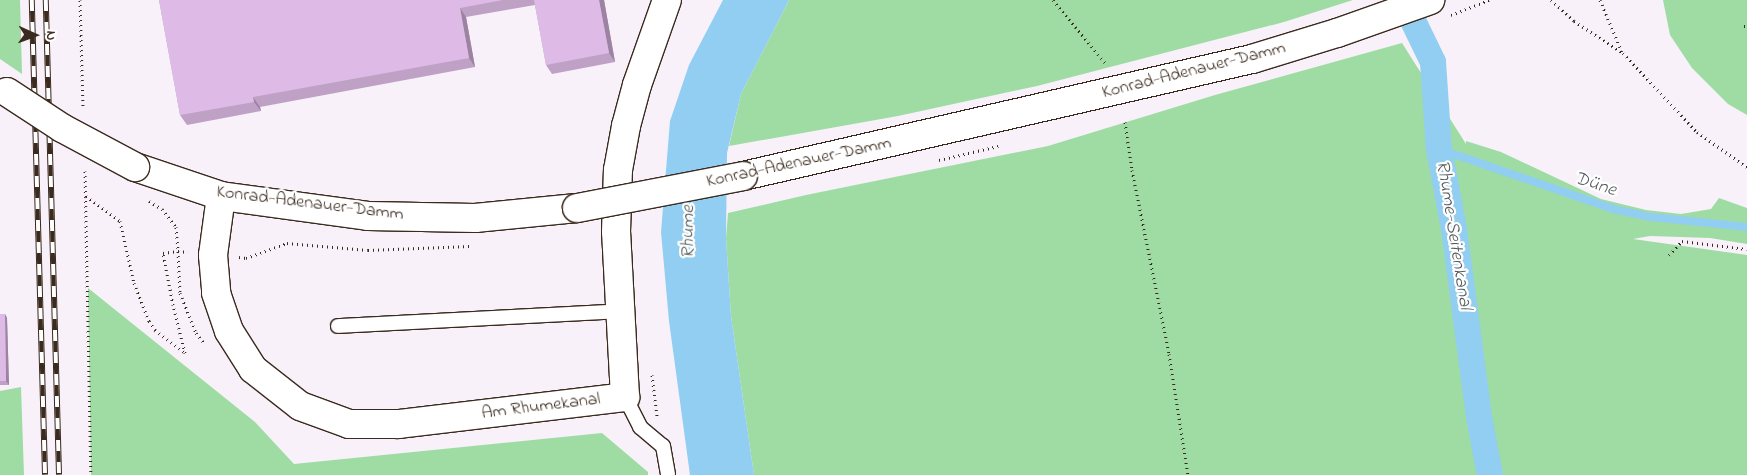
<!DOCTYPE html>
<meta charset="utf-8">
<style>
body{margin:0}
#map{position:relative;width:1747px;height:475px;overflow:hidden;background:#f8f1fa;font-family:"Indie Flower",sans-serif}
div>[style]{position:absolute}
.green>*{inset:0;background:#9edca4}
.water>*{inset:0;background:#91cef1}
.stream>*{height:8px;margin:-4px;padding:0 4px;transform-origin:4px;border-radius:4px;background:#91cef1}
.canal>*{height:26px;margin:-13px;padding:0 13px;transform-origin:13px;border-radius:13px;background:#91cef1}
.path>*{height:3px;margin-top:-1.5px;transform-origin:0;background:repeating-linear-gradient(90deg,#3b2a1e 0 1px,transparent 0 5px)}
.roads{filter:drop-shadow(1px 0 #3b2a1e) drop-shadow(-1px 0 #3b2a1e) drop-shadow(0 1px #3b2a1e) drop-shadow(0 -1px #3b2a1e)}
.service>*{height:14px;margin:-7px;padding:0 7px;transform-origin:7px;border-radius:7px;background:#fff}
.minor>*{height:28px;margin:-14px;padding:0 14px;transform-origin:14px;border-radius:14px;background:#fff}
.primary>*{height:28px;margin:-14px;padding:0 14px;transform-origin:14px;border-radius:14px;background:#fff}
.rail>*{height:5.5px;margin-top:-2.75px;transform-origin:0;background:repeating-linear-gradient(90deg,#fff 0 11px,#3b2a1e 0 22px);box-sizing:border-box;border-block:1px solid #3b2a1e}
.bridges{filter:drop-shadow(1px 0 #3b2a1e) drop-shadow(-1px 0 #3b2a1e) drop-shadow(0 1px #3b2a1e) drop-shadow(0 -1px #3b2a1e)}
.primary-bridge>*{height:28px;margin:-14px;padding:0 14px;transform-origin:14px;border-radius:14px;background:#fff}
.wall>*{inset:0;background:#bfa1c6}
.shaded-wall>*{inset:0;background:#9b83a1}
.building>*{inset:0;background:#debbe6}
span{translate:-50% -50%;white-space:nowrap;text-align:center;line-height:1.15;-webkit-text-stroke:4.5px #fff;paint-order:stroke}
.street-label{font-size:18px;color:#3b2a1e}
.water-label{font-size:19px;color:#555b5d;font-style:italic}
.north{position:absolute;left:10px;top:10px;width:50px;height:50px;-webkit-text-stroke:4px #fff;paint-order:stroke;rotate:92deg;font-size:14px;font-weight:700;line-height:20px;text-align:center;color:#3b2a1e}
.north::after{content:'';display:block;margin:auto;width:18px;height:22px;background:#3b2a1e;clip-path:polygon(50% 0,100% 100%,50% 72%,0 100%)}
</style>
<div id="map">
<div class="green">
<i style="clip-path:polygon(0 0,20px 0,22px 74px,0 59px)"></i>
<i style="clip-path:polygon(789px 0,1353px 0,1284px 22px,1037px 86px,898px 116px,729px 146px,741px 94px)"></i>
<i style="clip-path:polygon(1663px 0,1747px 0,1747px 115px,1728px 104px,1692px 68px,1670px 35px)"></i>
<i style="clip-path:polygon(1402px 43px,1466px 144px,1466px 141px,1501px 152px,1601px 199px,1646px 210px,1681px 214px,1711px 209px,1719px 198px,1747px 208px,1747px 244px,1710px 238px,1650px 236px,1633px 239px,1747px 255px,1747px 475px,754px 475px,731px 316px,726px 238px,728px 213px,806px 195px,1048px 146px,1215px 95px)"></i>
<i style="clip-path:polygon(88px 288px,255px 422px,294px 464px,602px 433px,648px 472px,648px 475px,91px 475px)"></i>
<i style="clip-path:polygon(21px 387px,24px 475px,0 475px,0 391px)"></i>
</div>
<div class="water">
<i style="clip-path:polygon(723px 0,789px 0,741px 94px,727px 153px,726px 238px,731px 316px,754px 475px,690px 475px,669px 321px,661px 232px,670px 121px,689px 65px)"></i>
</div>
<div class="stream">
<i style="left:1439px;top:149px;width:184px;rotate:19deg"></i>
<i style="left:1613px;top:209px;width:39px;rotate:12deg"></i>
<i style="left:1651px;top:217px;width:97px;rotate:5.9deg"></i>
</div>
<div class="canal">
<i style="left:1403px;top:0;width:69px;rotate:64.2deg"></i>
<i style="left:1433px;top:62px;width:87px;rotate:86.1deg"></i>
<i style="left:1439px;top:149px;width:81px;rotate:79.4deg"></i>
<i style="left:1454px;top:229px;width:190px;rotate:82.4deg"></i>
<i style="left:1479px;top:417px;width:59px;rotate:79.3deg"></i>
</div>
<div class="path">
<i style="left:80px;top:0;width:109px;rotate:88.4deg"></i>
<i style="left:1053px;top:0;width:85px;rotate:50.3deg"></i>
<i style="left:1551px;top:0;width:31px;rotate:42deg"></i>
<i style="left:1574px;top:21px;width:59px;rotate:33.1deg"></i>
<i style="left:1623px;top:53px;width:108px;rotate:46.9deg"></i>
<i style="left:1697px;top:132px;width:61px;rotate:35deg"></i>
<i style="left:1600px;top:0;width:56px;rotate:67.1deg"></i>
<i style="left:1451px;top:15px;width:41px;rotate:-21.5deg"></i>
<i style="left:1744px;top:26px;width:3px"></i>
<i style="left:1125px;top:122px;width:49px;rotate:81.7deg"></i>
<i style="left:1132px;top:170px;width:188px;rotate:78.6deg"></i>
<i style="left:1169px;top:354px;width:122px;rotate:81.1deg"></i>
<i style="left:939px;top:160px;width:61px;rotate:-13.3deg"></i>
<i style="left:85px;top:171px;width:304px;rotate:88.9deg"></i>
<i style="left:86px;top:196px;width:42px;rotate:36.3deg"></i>
<i style="left:120px;top:221px;width:64px;rotate:77.3deg"></i>
<i style="left:134px;top:283px;width:41px;rotate:68.5deg"></i>
<i style="left:149px;top:321px;width:11px;rotate:56deg"></i>
<i style="left:155px;top:330px;width:38px;rotate:37deg"></i>
<i style="left:185px;top:353px;width:49px;rotate:-104deg"></i>
<i style="left:173px;top:305px;width:53px;rotate:-100.9deg"></i>
<i style="left:163px;top:253px;width:15px;rotate:-8deg"></i>
<i style="left:178px;top:251px;width:42px;rotate:87.3deg"></i>
<i style="left:180px;top:293px;width:43px;rotate:68.2deg"></i>
<i style="left:196px;top:333px;width:14px;rotate:51deg"></i>
<i style="left:149px;top:201px;width:15px;rotate:32deg"></i>
<i style="left:162px;top:209px;width:23px;rotate:52deg"></i>
<i style="left:176px;top:227px;width:24px;rotate:85deg"></i>
<i style="left:178px;top:251px;width:10px;rotate:6deg"></i>
<i style="left:1669px;top:255px;width:19px;rotate:-47deg"></i>
<i style="left:1682px;top:241px;width:65px;rotate:7deg"></i>
<i style="left:239px;top:257px;width:7px;rotate:8deg"></i>
<i style="left:246px;top:258px;width:44px;rotate:-20.1deg"></i>
<i style="left:287px;top:243px;width:81px;rotate:4.9deg"></i>
<i style="left:368px;top:250px;width:102px;rotate:-2.2deg"></i>
<i style="left:652px;top:375px;width:41px;rotate:83deg"></i>
</div>
<div class="roads">
<div class="service">
<i style="left:338px;top:326px;width:282px;rotate:-3deg"></i>
<i style="left:625px;top:397px;width:34px;rotate:63deg"></i>
<i style="left:640px;top:427px;width:30px;rotate:40deg"></i>
<i style="left:663px;top:446px;width:29px;rotate:80deg"></i>
</div>
<div class="minor">
<i style="left:221px;top:196px;width:60px;rotate:97.7deg"></i>
<i style="left:213px;top:255px;width:38px;rotate:85deg"></i>
<i style="left:216px;top:293px;width:40px;rotate:71.1deg"></i>
<i style="left:229px;top:331px;width:45px;rotate:57.7deg"></i>
<i style="left:253px;top:369px;width:60px;rotate:38.2deg"></i>
<i style="left:300px;top:406px;width:52px;rotate:20.2deg"></i>
<i style="left:349px;top:424px;width:50px"></i>
<i style="left:399px;top:424px;width:228px;rotate:-6.8deg"></i>
<i style="left:625px;top:397px;width:165px;rotate:-93.1deg"></i>
<i style="left:616px;top:232px;width:62px;rotate:-88.2deg"></i>
<i style="left:618px;top:170px;width:45px;rotate:-79.7deg"></i>
<i style="left:626px;top:126px;width:42px;rotate:-75deg"></i>
<i style="left:637px;top:85px;width:90px;rotate:-70.6deg"></i>
</div>
<div class="primary">
<i style="left:135px;top:167px;width:91px;rotate:18.6deg"></i>
<i style="left:221px;top:196px;width:148px;rotate:7.7deg"></i>
<i style="left:368px;top:216px;width:107px;rotate:1.1deg"></i>
<i style="left:475px;top:218px;width:102px;rotate:-5.6deg"></i>
<i style="left:743px;top:176px;width:522px;rotate:-12.95deg"></i>
<i style="left:1252px;top:59px;width:89px;rotate:-17deg"></i>
<i style="left:1337px;top:33px;width:99px;rotate:-19.5deg"></i>
</div>
</div>
<div class="rail">
<i style="left:32px;top:0;width:475px;rotate:88.4deg"></i>
<i style="left:46px;top:0;width:475px;rotate:88.4deg"></i>
</div>
<div class="bridges">
<div class="primary-bridge">
<i style="left:7px;top:92px;width:66px;rotate:33.2deg"></i>
<i style="left:62px;top:128px;width:83px;rotate:28.1deg"></i>
<i style="left:577px;top:208px;width:169px;rotate:-10.9deg"></i>
</div>
</div>
<div class="wall">
<i style="clip-path:polygon(159px 0,604px 0,615px 62px,552px 74px,546px 65px,535px 5px,466px 17px,475px 67px,260px 107px,261px 111px,187px 125px,180px 115px)"></i>
<i style="clip-path:polygon(0 314px,5px 314px,7px 318px,9px 385px,0 385px)"></i>
</div>
<div class="shaded-wall">
<i style="clip-path:polygon(599px 0,604px 0,615px 62px,609px 53px)"></i>
<i style="clip-path:polygon(460px 8px,466px 17px,475px 67px,469px 58px)"></i>
<i style="clip-path:polygon(253px 97px,260px 107px,261px 111px,254px 102px)"></i>
<i style="clip-path:polygon(5px 314px,7px 318px,9px 385px,6px 381px)"></i>
</div>
<div class="building">
<i style="clip-path:polygon(159px 0,503px 0,460px 8px,469px 58px,253px 97px,254px 102px,180px 115px)"></i>
<i style="clip-path:polygon(534px 0,599px 0,609px 53px,546px 65px)"></i>
<i style="clip-path:polygon(0 314px,5px 314px,6px 381px,0 381px)"></i>
</div>
<div class="street-label">
<span style="left:1194px;top:71px;rotate:-14deg">Konrad-Adenauer-Damm</span>
<span style="left:799px;top:163px;rotate:-12deg">Konrad-Adenauer-Damm</span>
<span style="left:310px;top:204px;rotate:7deg">Konrad-Adenauer-Damm</span>
<span style="left:541px;top:407px;rotate:-7deg">Am Rhumekanal</span>
</div>
<div class="water-label">
<span style="left:1595px;top:185px;rotate:18deg">Düne</span>
<span style="left:689px;top:232px;rotate:-90deg">Rhume</span>
<span style="left:1453px;top:235px;rotate:81deg">Rhume-Seitenkanal</span>
</div>
<div class="north">N</div>
</div>
